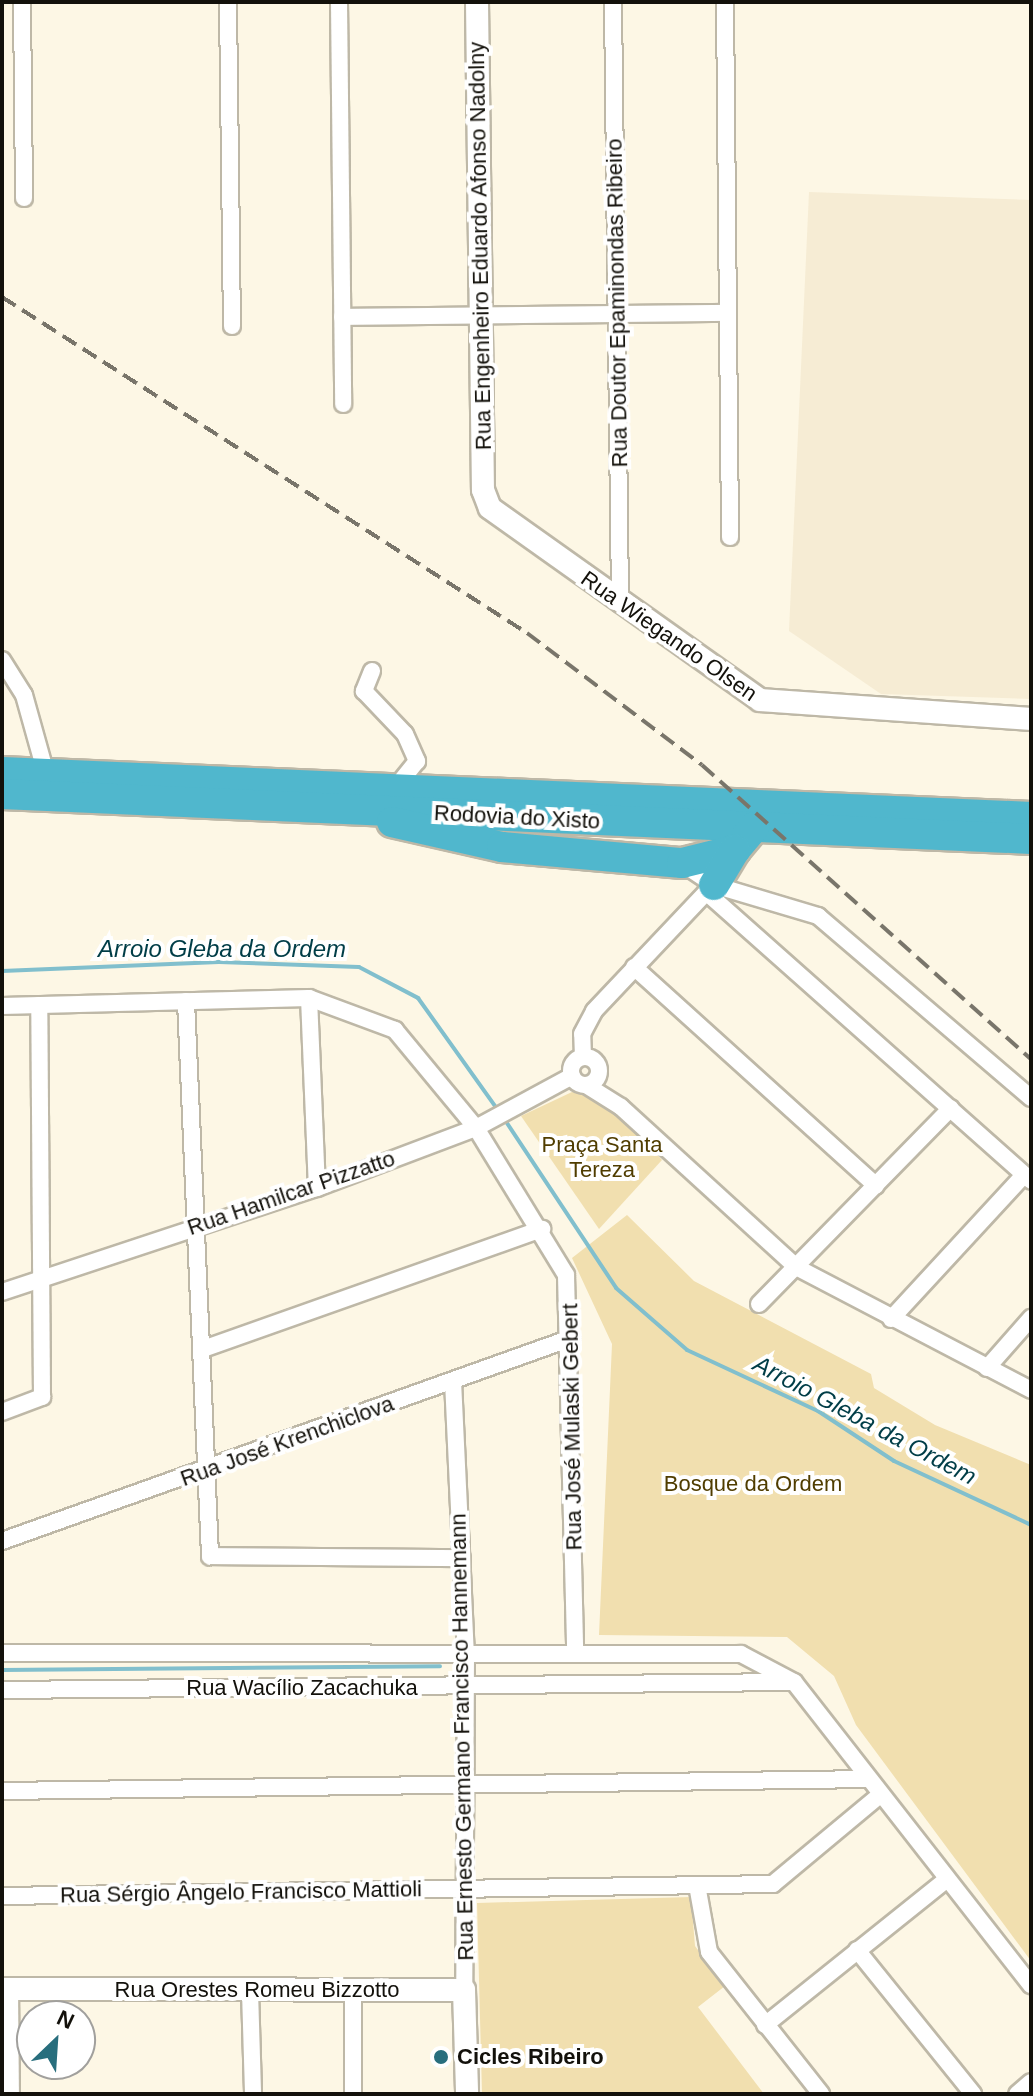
<!DOCTYPE html>
<meta charset="utf-8">
<style>
body{margin:0}
#map{position:relative;width:1033px;height:2096px;overflow:hidden;background:#fdf7e5;font-family:Arial,sans-serif}
div>[style]{position:absolute}
.built>*{inset:0;background:#f6ecd4}
.green>*{inset:0;background:#f1dfaf}
.stream>*{height:4px;margin:-2px;padding:0 2px;transform-origin:2px;border-radius:2px;background:#81bfcd}
.roads{filter:drop-shadow(2px 0 #beb8a7) drop-shadow(-2px 0 #beb8a7) drop-shadow(0 2px #beb8a7) drop-shadow(0 -2px #beb8a7)}
.street>*{height:16px;margin:-8px;padding:0 8px;transform-origin:8px;border-radius:8px;background:#fff}
.street>.ring{margin:-8px;padding:0;box-sizing:content-box;background:none;border:16px solid #fff;border-radius:50%}
.secondary>*{height:22px;margin:-11px;padding:0 11px;transform-origin:11px;border-radius:11px;background:#fff}
.highway>*{height:30px;margin:-15px;padding:0 15px;transform-origin:15px;border-radius:15px;background:#50b7cd}
.rail>*{height:4px;margin-top:-2px;transform-origin:0;background:repeating-linear-gradient(90deg,#79756a 0 16px,transparent 0 24px)}
.dots>*{width:22px;height:22px;translate:-50% -50%;box-sizing:border-box;border:4px solid #fff;border-radius:50%}
span{translate:-50% -50%;white-space:nowrap;text-align:center;line-height:1.15;-webkit-text-stroke:8px #fff;paint-order:stroke}
.street-label{font-size:22px;color:#13110b}
.park-label{font-size:22px;color:#503d00}
.poi-label{font-size:22px;color:#13110b;font-weight:700}
.left{translate:0 -50%;text-align:left}
.water-label{font-size:24px;color:#003d47;font-style:italic}
.frame{position:absolute;inset:0;border:4px solid #13110b;pointer-events:none}
.north{position:absolute;left:16px;top:2000px;width:80px;height:80px;box-sizing:border-box;background:#fff;border:2px solid #a1a09d;border-radius:50%;rotate:25deg;font-size:22px;font-weight:700;line-height:32px;text-align:center;color:#13110b}
.north::after{content:'';display:block;margin:auto;width:28px;height:36px;background:#286e7d;clip-path:polygon(50% 0,100% 100%,50% 72%,0 100%)}
</style>
<div id="map">
<div class="built">
<i style="clip-path:polygon(809px 192px,1031px 200px,1031px 699px,881px 694px,789px 631px)"></i>
</div>
<div class="green">
<i style="clip-path:polygon(572px 1092px,589px 1094px,627px 1121px,662px 1160px,599px 1229px,521px 1116px)"></i>
<i style="clip-path:polygon(627px 1215px,694px 1281px,871px 1374px,874px 1388px,935px 1425px,1031px 1465px,1031px 1961px,856px 1725px,834px 1676px,787px 1637px,599px 1635px,612px 1344px,572px 1258px)"></i>
<i style="clip-path:polygon(691px 1897px,695px 1946px,725px 1986px,698px 2007px,764px 2094px,482px 2094px,477px 1903px)"></i>
</div>
<div class="stream">
<i style="left:2px;top:971px;width:217px;rotate:-2.4deg"></i>
<i style="left:219px;top:962px;width:140px;rotate:2deg"></i>
<i style="left:359px;top:967px;width:67px;rotate:27.7deg"></i>
<i style="left:418px;top:998px;width:138px;rotate:54.5deg"></i>
<i style="left:503px;top:1117px;width:205px;rotate:56.5deg"></i>
<i style="left:616px;top:1288px;width:94px;rotate:41.1deg"></i>
<i style="left:687px;top:1350px;width:145px;rotate:25deg"></i>
<i style="left:818px;top:1411px;width:91px;rotate:33.3deg"></i>
<i style="left:894px;top:1461px;width:151px;rotate:25deg"></i>
<i style="left:2px;top:1670px;width:438px;rotate:-0.5deg"></i>
</div>
<div class="roads">
<div class="street">
<i style="left:22px;top:2px;width:196px;rotate:89.4deg"></i>
<i style="left:228px;top:2px;width:324px;rotate:89.3deg"></i>
<i style="left:339px;top:2px;width:402px;rotate:89.4deg"></i>
<i style="left:613px;top:2px;width:602px;rotate:89.33deg"></i>
<i style="left:725px;top:2px;width:535px;rotate:89.46deg"></i>
<i style="left:342px;top:317px;width:386px;rotate:-0.6deg"></i>
<i style="left:2px;top:660px;width:41px;rotate:57.8deg"></i>
<i style="left:24px;top:695px;width:82px;rotate:74.4deg"></i>
<i style="left:372px;top:671px;width:22px;rotate:112deg"></i>
<i style="left:364px;top:691px;width:59px;rotate:46.4deg"></i>
<i style="left:405px;top:734px;width:30px;rotate:66deg"></i>
<i style="left:417px;top:761px;width:36px;rotate:129deg"></i>
<i style="left:683px;top:864px;width:37px;rotate:34deg"></i>
<i style="left:714px;top:885px;width:109px;rotate:16.6deg"></i>
<i style="left:818px;top:916px;width:280px;rotate:40.5deg"></i>
<i style="left:706px;top:892px;width:435px;rotate:41.6deg"></i>
<i style="left:634px;top:967px;width:326px;rotate:42.1deg"></i>
<i style="left:309px;top:998px;width:190px;rotate:87.6deg"></i>
<i style="left:186px;top:1001px;width:556px;rotate:87.52deg"></i>
<i style="left:210px;top:1556px;width:252px;rotate:0.5deg"></i>
<i style="left:2px;top:1006px;width:307px;rotate:-1.5deg"></i>
<i style="left:309px;top:998px;width:92px;rotate:20.4deg"></i>
<i style="left:395px;top:1030px;width:127px;rotate:50.4deg"></i>
<i style="left:476px;top:1128px;width:172px;rotate:58.5deg"></i>
<i style="left:566px;top:1275px;width:379px;rotate:88.6deg"></i>
<i style="left:583px;top:1057px;width:23px;rotate:-92deg"></i>
<i style="left:582px;top:1034px;width:26px;rotate:-62deg"></i>
<i style="left:594px;top:1011px;width:173px;rotate:-46.6deg"></i>
<i class="ring" style="left:571px;top:1057px;width:12px;height:12px"></i>
<i style="left:586px;top:1085px;width:41px;rotate:32.2deg"></i>
<i style="left:621px;top:1107px;width:237px;rotate:42.4deg"></i>
<i style="left:796px;top:1267px;width:265px;rotate:27.6deg"></i>
<i style="left:2px;top:1292px;width:332px;rotate:-18.3deg"></i>
<i style="left:317px;top:1188px;width:170px;rotate:-20.7deg"></i>
<i style="left:476px;top:1128px;width:109px;rotate:-28.4deg"></i>
<i style="left:759px;top:1304px;width:274px;rotate:-45.6deg"></i>
<i style="left:891px;top:1319px;width:196px;rotate:-47.3deg"></i>
<i style="left:203px;top:1349px;width:360px;rotate:-19.5deg"></i>
<i style="left:987px;top:1368px;width:67px;rotate:-48.7deg"></i>
<i style="left:453px;top:1381px;width:274px;rotate:87.3deg"></i>
<i style="left:466px;top:1655px;width:335px;rotate:90.3deg"></i>
<i style="left:2px;top:1412px;width:43px;rotate:-20.6deg"></i>
<i style="left:42px;top:1397px;width:392px;rotate:-90.4deg"></i>
<i style="left:2px;top:1541px;width:604px;rotate:-19.63deg"></i>
<i style="left:2px;top:1653px;width:739px;rotate:0.08deg"></i>
<i style="left:741px;top:1654px;width:60px;rotate:27.8deg"></i>
<i style="left:794px;top:1682px;width:385px;rotate:52deg"></i>
<i style="left:2px;top:1690px;width:790px;rotate:-0.58deg"></i>
<i style="left:2px;top:1791px;width:865px;rotate:-0.79deg"></i>
<i style="left:697px;top:1885px;width:68px;rotate:79.8deg"></i>
<i style="left:709px;top:1952px;width:181px;rotate:51.7deg"></i>
<i style="left:2px;top:1896px;width:771px;rotate:-0.89deg"></i>
<i style="left:773px;top:1884px;width:139px;rotate:-39.8deg"></i>
<i style="left:857px;top:1950px;width:185px;rotate:51.1deg"></i>
<i style="left:10px;top:1989px;width:105px;rotate:89.5deg"></i>
<i style="left:250px;top:1991px;width:103px;rotate:88.3deg"></i>
<i style="left:765px;top:2025px;width:233px;rotate:-38.7deg"></i>
<i style="left:353px;top:2094px;width:103px;rotate:-90deg"></i>
<i style="left:1017px;top:2094px;width:18px;rotate:-41deg"></i>
</div>
<div class="secondary">
<i style="left:477px;top:2px;width:488px;rotate:89.3deg"></i>
<i style="left:483px;top:490px;width:19px;rotate:69deg"></i>
<i style="left:490px;top:508px;width:331px;rotate:35.4deg"></i>
<i style="left:760px;top:700px;width:272px;rotate:4deg"></i>
<i style="left:2px;top:1989px;width:462px;rotate:0.1deg"></i>
<i style="left:464px;top:1990px;width:104px;rotate:88.3deg"></i>
</div>
<div class="highway">
<i style="left:2px;top:772px;width:1030px;rotate:2.5deg"></i>
<i style="left:2px;top:794px;width:1030px;rotate:2.5deg"></i>
<i style="left:392px;top:822px;width:113px;rotate:12.8deg"></i>
<i style="left:502px;top:847px;width:181px;rotate:5.1deg"></i>
<i style="left:682px;top:863px;width:55px;rotate:-13.8deg"></i>
<i style="left:735px;top:850px;width:30px;rotate:-50deg"></i>
<i style="left:714px;top:885px;width:41px;rotate:-59deg"></i>
</div>
</div>
<div class="rail">
<i style="left:2px;top:297px;width:623px;rotate:32.62deg"></i>
<i style="left:527px;top:633px;width:219px;rotate:37deg"></i>
<i style="left:702px;top:765px;width:441px;rotate:41.8deg"></i>
</div>
<div class="dots">
<i style="left:441px;top:2057px;background:#286e7d"></i>
</div>
<div class="street-label">
<span style="left:480px;top:246px;rotate:-91deg">Rua Engenheiro Eduardo Afonso Nadolny</span>
<span style="left:617px;top:303px;rotate:-91deg">Rua Doutor Epaminondas Ribeiro</span>
<span style="left:669px;top:636px;rotate:35deg">Rua Wiegando Olsen</span>
<span style="left:517px;top:817px;rotate:3deg">Rodovia do Xisto</span>
<span style="left:291px;top:1193px;rotate:-19deg">Rua Hamilcar Pizzatto</span>
<span style="left:572px;top:1427px;rotate:-91deg">Rua José Mulaski Gebert</span>
<span style="left:287px;top:1441px;rotate:-20deg">Rua José Krenchiclova</span>
<span style="left:302px;top:1688px">Rua Wacílio Zacachuka</span>
<span style="left:462px;top:1737px;rotate:-91deg">Rua Ernesto Germano Francisco Hannemann</span>
<span style="left:241px;top:1892px;rotate:-1deg">Rua Sérgio Ângelo Francisco Mattioli</span>
<span style="left:257px;top:1990px">Rua Orestes Romeu Bizzotto</span>
</div>
<div class="park-label">
<span style="left:602px;top:1157px">Praça Santa<br>Tereza</span>
<span style="left:753px;top:1484px">Bosque da Ordem</span>
</div>
<div class="poi-label">
<span class="left" style="left:457px;top:2057px">Cicles Ribeiro</span>
</div>
<div class="water-label">
<span style="left:222px;top:949px">Arroio Gleba da Ordem</span>
<span style="left:865px;top:1420px;rotate:28deg">Arroio Gleba da Ordem</span>
</div>
<div class="frame"></div>
<div class="north">N</div>
</div>
